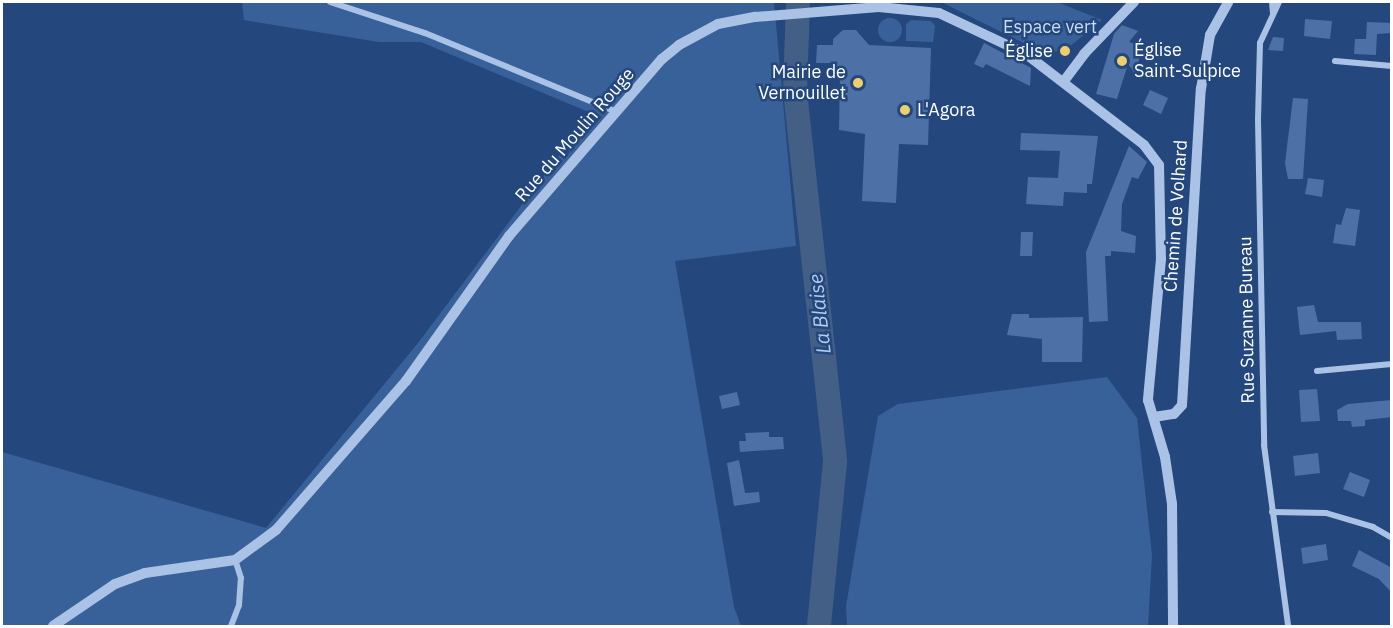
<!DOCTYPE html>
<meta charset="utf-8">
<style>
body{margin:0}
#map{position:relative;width:1393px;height:628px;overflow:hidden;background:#24487d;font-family:"IBM Plex Sans",sans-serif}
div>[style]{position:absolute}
.green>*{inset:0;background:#38619a}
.round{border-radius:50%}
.river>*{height:24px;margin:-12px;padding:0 12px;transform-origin:12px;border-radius:12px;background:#445f85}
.building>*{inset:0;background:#4d71a6}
.minor>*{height:6px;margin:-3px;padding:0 3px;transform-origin:3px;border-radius:3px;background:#a9c2e5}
.tertiary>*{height:10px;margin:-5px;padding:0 5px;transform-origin:5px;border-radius:5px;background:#a9c2e5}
.dots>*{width:16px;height:16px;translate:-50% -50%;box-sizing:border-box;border:3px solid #24487d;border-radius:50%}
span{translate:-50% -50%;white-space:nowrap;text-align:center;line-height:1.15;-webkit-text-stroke:5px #24487d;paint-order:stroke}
.park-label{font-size:18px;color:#ccddf4}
.poi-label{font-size:18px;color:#fff}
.right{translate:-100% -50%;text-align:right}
.left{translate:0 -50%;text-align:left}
.street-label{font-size:18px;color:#fff}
.water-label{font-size:20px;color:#b4cced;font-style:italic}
.frame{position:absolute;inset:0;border:3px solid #fff;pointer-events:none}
</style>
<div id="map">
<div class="green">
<i style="clip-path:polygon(242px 2px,774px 2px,796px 246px,675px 261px,734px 607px,741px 626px,2px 626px,2px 452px,266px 528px,418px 343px,591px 113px,421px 42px,379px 42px,244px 20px)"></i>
<i style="clip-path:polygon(941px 2px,1057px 2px,1102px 20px,1068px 48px,1046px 54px)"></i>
<i class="round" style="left:878px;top:18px;width:24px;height:24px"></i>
<i style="clip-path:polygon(911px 20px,931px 21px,935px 26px,933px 42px,906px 41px,906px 24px)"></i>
<i style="clip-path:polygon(1107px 377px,1137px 418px,1152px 555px,1148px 626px,847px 626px,846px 606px,878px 416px,898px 404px)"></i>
</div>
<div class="river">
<i style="left:798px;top:2px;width:89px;rotate:91.9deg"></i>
<i style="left:795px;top:91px;width:373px;rotate:83.8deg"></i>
<i style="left:835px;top:462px;width:165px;rotate:95.6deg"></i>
</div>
<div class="building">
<i style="clip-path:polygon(1305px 19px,1332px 21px,1330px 39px,1304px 36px)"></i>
<i style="clip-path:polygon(1367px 22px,1392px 23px,1392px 33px,1377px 34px,1376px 55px,1354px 54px,1355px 39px,1366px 39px)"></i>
<i style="clip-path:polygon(1122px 25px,1138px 31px,1129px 42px,1138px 45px,1140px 55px,1136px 75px,1128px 64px,1117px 99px,1096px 94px,1114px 34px)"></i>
<i style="clip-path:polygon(843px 30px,856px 30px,869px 45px,931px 48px,928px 145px,899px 144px,896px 203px,862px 201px,865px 134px,839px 130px,840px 75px,831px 63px,816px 63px,817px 45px,833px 45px,833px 39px)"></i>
<i style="clip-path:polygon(1273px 37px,1284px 38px,1283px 51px,1268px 50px)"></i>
<i style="clip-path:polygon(984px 43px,1031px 68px,1030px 86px,986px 64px,983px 68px,974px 64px)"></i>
<i style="clip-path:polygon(1150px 90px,1168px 98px,1161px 114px,1143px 105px)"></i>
<i style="clip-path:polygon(1293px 98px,1308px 99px,1303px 179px,1288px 179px,1285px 163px)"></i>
<i style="clip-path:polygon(1021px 133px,1098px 136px,1092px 184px,1087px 184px,1087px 193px,1064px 192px,1063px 206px,1026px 204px,1028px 177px,1058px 178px,1060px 151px,1020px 150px)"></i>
<i style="clip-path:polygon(1129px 146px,1147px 162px,1138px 179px,1132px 177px,1122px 204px,1121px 231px,1136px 236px,1135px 253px,1111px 251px,1111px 256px,1105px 256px,1108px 321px,1089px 322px,1086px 252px)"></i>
<i style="clip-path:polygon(1308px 178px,1324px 180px,1322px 197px,1305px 194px)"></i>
<i style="clip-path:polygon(1346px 208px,1360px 210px,1355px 246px,1333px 243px,1336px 224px,1341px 225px)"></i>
<i style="clip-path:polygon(1021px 232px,1033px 232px,1032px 256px,1020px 256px)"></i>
<i style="clip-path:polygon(1314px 305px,1318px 322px,1361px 322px,1362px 339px,1337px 340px,1336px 331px,1300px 335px,1297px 307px)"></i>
<i style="clip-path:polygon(1012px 314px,1029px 314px,1029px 318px,1083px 317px,1082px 362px,1042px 362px,1042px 339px,1007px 335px)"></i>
<i style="clip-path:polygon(1317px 389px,1320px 421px,1301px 422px,1299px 390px)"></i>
<i style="clip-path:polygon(737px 392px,740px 405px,722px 409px,719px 396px)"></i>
<i style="clip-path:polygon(1392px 400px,1392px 417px,1365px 420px,1365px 426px,1352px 427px,1351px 421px,1338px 421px,1337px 410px,1348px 404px)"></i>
<i style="clip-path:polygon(769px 432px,769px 437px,783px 437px,784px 449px,740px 452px,739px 441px,746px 441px,745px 433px)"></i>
<i style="clip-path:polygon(1318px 453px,1320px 473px,1295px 476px,1293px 456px)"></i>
<i style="clip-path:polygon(739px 460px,745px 493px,759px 492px,760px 502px,734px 506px,727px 463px)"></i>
<i style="clip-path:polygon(1350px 472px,1370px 480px,1364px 497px,1343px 489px)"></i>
<i style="clip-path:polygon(1326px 544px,1328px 560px,1303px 564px,1301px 548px)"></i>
<i style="clip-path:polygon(1359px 550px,1392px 568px,1392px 593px,1379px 579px,1352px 566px)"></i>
</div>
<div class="minor">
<i style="left:330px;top:2px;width:100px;rotate:18.1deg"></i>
<i style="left:425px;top:33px;width:208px;rotate:22.4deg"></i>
<i style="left:1272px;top:2px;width:12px;rotate:85deg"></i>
<i style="left:1279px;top:2px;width:45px;rotate:114.9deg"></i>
<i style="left:1260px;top:43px;width:77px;rotate:91.5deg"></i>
<i style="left:1258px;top:120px;width:325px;rotate:88.9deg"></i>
<i style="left:1264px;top:445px;width:183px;rotate:82.4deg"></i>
<i style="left:1335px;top:61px;width:57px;rotate:5deg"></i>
<i style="left:1317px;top:371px;width:75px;rotate:-5.3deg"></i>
<i style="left:1272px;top:512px;width:54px;rotate:1.1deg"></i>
<i style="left:1326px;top:513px;width:49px;rotate:16.6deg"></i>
<i style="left:1373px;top:527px;width:22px;rotate:30deg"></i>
<i style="left:231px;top:626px;width:22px;rotate:-69deg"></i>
<i style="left:239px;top:605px;width:27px;rotate:-86deg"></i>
<i style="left:241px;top:578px;width:19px;rotate:-108deg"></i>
</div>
<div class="tertiary">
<i style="left:1064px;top:81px;width:34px;rotate:-53deg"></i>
<i style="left:1084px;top:54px;width:72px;rotate:-46.1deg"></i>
<i style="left:1154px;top:417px;width:20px;rotate:-9deg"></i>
<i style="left:1174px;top:414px;width:12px;rotate:-48deg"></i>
<i style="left:1182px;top:405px;width:317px;rotate:-86.6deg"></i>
<i style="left:1201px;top:89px;width:55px;rotate:-80.5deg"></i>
<i style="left:1210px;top:35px;width:38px;rotate:-61deg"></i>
<i style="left:53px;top:626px;width:75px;rotate:-34.1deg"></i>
<i style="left:115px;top:584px;width:32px;rotate:-20deg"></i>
<i style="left:145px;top:573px;width:91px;rotate:-8.2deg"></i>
<i style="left:235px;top:560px;width:51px;rotate:-36.2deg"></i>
<i style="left:276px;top:530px;width:198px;rotate:-48.9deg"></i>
<i style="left:406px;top:381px;width:178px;rotate:-54.6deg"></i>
<i style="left:509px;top:236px;width:234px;rotate:-49.2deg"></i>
<i style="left:662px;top:59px;width:22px;rotate:-39deg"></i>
<i style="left:679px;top:45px;width:44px;rotate:-28.3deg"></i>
<i style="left:718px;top:24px;width:38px;rotate:-11deg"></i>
<i style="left:755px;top:17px;width:124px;rotate:-4.6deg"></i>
<i style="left:879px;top:7px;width:60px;rotate:5.7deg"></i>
<i style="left:939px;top:13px;width:96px;rotate:25.2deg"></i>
<i style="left:1026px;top:54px;width:149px;rotate:37.6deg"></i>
<i style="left:1144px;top:145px;width:25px;rotate:53deg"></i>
<i style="left:1159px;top:165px;width:94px;rotate:88.8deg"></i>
<i style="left:1161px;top:259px;width:142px;rotate:95.3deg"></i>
<i style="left:1148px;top:400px;width:59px;rotate:73.4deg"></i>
<i style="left:1165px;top:457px;width:48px;rotate:81.5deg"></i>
<i style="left:1172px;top:504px;width:122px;rotate:89.5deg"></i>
</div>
<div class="dots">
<i style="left:1065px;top:51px;background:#efcf6d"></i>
<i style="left:1122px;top:61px;background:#efcf6d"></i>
<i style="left:858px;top:83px;background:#efcf6d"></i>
<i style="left:905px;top:110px;background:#efcf6d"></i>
</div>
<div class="park-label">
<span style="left:1050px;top:27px">Espace vert</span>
</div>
<div class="poi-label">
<span class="right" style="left:1053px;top:51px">Église</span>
<span class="left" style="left:1134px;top:61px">Église<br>Saint-Sulpice</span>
<span class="right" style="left:846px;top:83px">Mairie de<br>Vernouillet</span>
<span class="left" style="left:917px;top:110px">L'Agora</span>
</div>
<div class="street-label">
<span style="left:575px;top:135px;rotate:-49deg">Rue du Moulin Rouge</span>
<span style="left:1176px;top:216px;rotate:-86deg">Chemin de Volhard</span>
<span style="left:1247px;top:320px;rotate:-91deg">Rue Suzanne Bureau</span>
</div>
<div class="water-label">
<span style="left:819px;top:314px;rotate:-96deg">La Blaise</span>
</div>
<div class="frame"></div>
</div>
